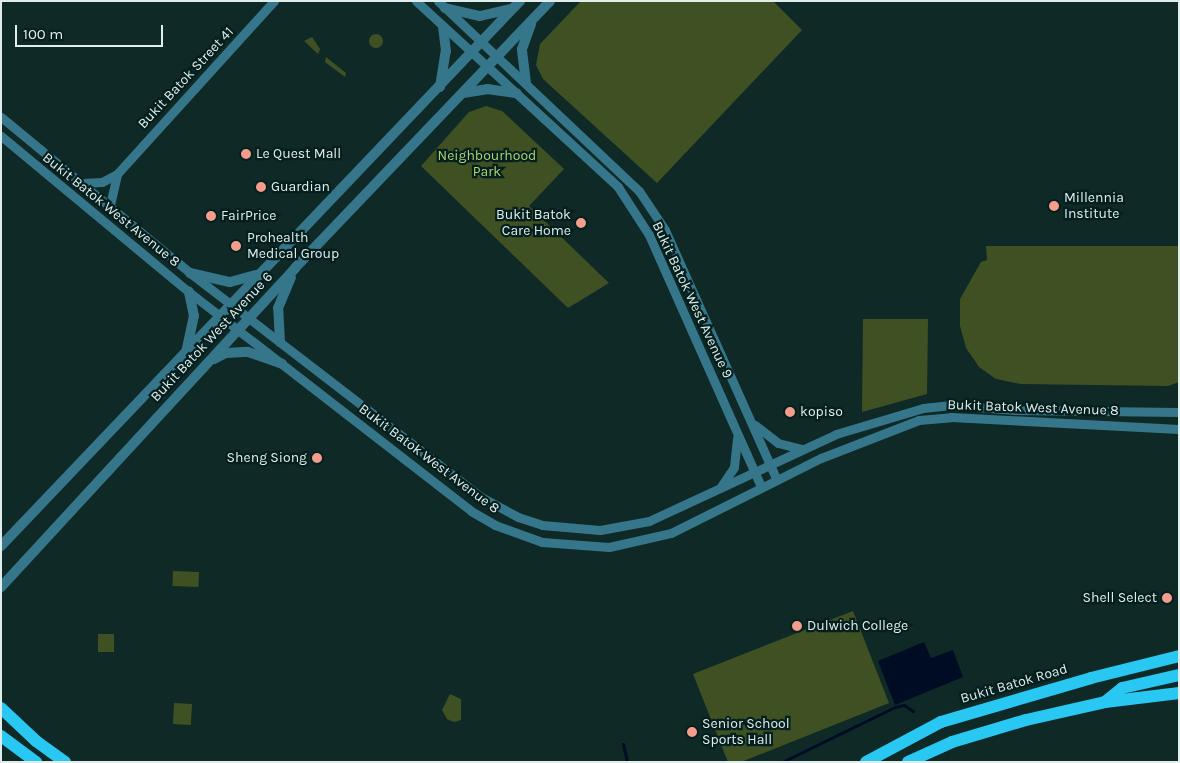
<!DOCTYPE html>
<style>
body{margin:0}
#map{position:relative;width:1180px;height:763px;overflow:hidden;background:#0f2927;font-family:Karla,sans-serif}
div>[style]{position:absolute}
.green>*{inset:0;background:#3f5123;transform-origin:0 0}
.round{border-radius:50%}
.water>*{inset:0;background:#000b24}
.stream>*{height:3px;margin:-1.5px;padding:0 1.5px;transform-origin:1.5px;border-radius:1.5px;background:#000b24}
.minor>*{height:9px;margin:-4.5px;padding:0 4.5px;transform-origin:4.5px;border-radius:4.5px;background:#36768a}
.tertiary>*{height:10px;margin:-5px;padding:0 5px;transform-origin:5px;border-radius:5px;background:#36768a}
.primary>*{height:12px;margin:-6px;padding:0 6px;transform-origin:6px;border-radius:6px;background:#28c8f3}
.dots>*{width:14px;height:14px;translate:-50% -50%;box-sizing:border-box;border:2px solid #051f1e;border-radius:50%}
span{translate:-50% -50%;white-space:nowrap;text-align:center;line-height:1.15;-webkit-text-stroke:4.5px #051f1e;paint-order:stroke}
.street-label{font-size:14px;color:#dfeeec}
.poi-label{font-size:14px;color:#dfeeec}
.left{translate:0 -50%;text-align:left}
.right{translate:-100% -50%;text-align:right}
.park-label{font-size:14px;color:#add475}
.frame{position:absolute;inset:0;border:2px solid #dfeeec;pointer-events:none}
.scale{position:absolute;left:15px;top:25px;width:148px;height:22px;box-sizing:border-box;border:2px solid #dfeeec;border-top:0;padding-left:6px;font-size:15px;line-height:18px;white-space:nowrap;color:#dfeeec;-webkit-text-stroke:4px #051f1e;paint-order:stroke}
</style>
<div id="map">
<div class="green">
<div style="clip-path:polygon(581px 1px,773px 1px,802px 30px,657px 183px,543px 79px,536px 65px,540px 44px)"></div>
<div class="round" style="left:369px;top:34px;width:14px;height:14px"></div>
<div style="clip-path:polygon(312px 37px,320px 49px,318px 54px,304px 41px)"></div>
<div style="clip-path:polygon(326px 57px,346px 73px,345px 77px,325px 62px)"></div>
<div style="clip-path:polygon(486px 106px,502px 111px,564px 169px,529px 206px,609px 283px,568px 308px,421px 166px,469px 112px)"></div>
<div style="clip-path:polygon(986px 246px,1179px 246px,1179px 382px,1168px 386px,1021px 384px,996px 379px,979px 367px,966px 348px,960px 326px,960px 299px,981px 262px,987px 260px)"></div>
<div style="clip-path:polygon(863px 319px,928px 319px,927px 394px,862px 412px)"></div>
<div style="left:173px;top:571px;width:26px;height:15px;rotate:2deg"></div>
<div style="clip-path:polygon(853px 611px,889px 703px,741px 762px,728px 762px,693px 674px)"></div>
<div style="left:98px;top:634px;width:16px;height:18px"></div>
<div style="clip-path:polygon(450px 694px,461px 699px,461px 720px,454px 722px,447px 719px,442px 710px)"></div>
<div style="left:174px;top:703px;width:18px;height:21px;rotate:3deg"></div>
</div>
<div class="water">
<div style="clip-path:polygon(924px 642px,931px 658px,953px 650px,963px 677px,895px 705px,878px 661px)"></div>
</div>
<div class="stream">
<div style="left:623px;top:744px;width:18px;rotate:77deg"></div>
<div style="left:782px;top:762px;width:126px;rotate:-26deg"></div>
<div style="left:895px;top:707px;width:9px;rotate:-13deg"></div>
<div style="left:904px;top:705px;width:11px;rotate:34deg"></div>
</div>
<div class="minor">
<div style="left:416px;top:1px;width:275px;rotate:42.6deg"></div>
<div style="left:618px;top:187px;width:57px;rotate:57.1deg"></div>
<div style="left:649px;top:235px;width:276px;rotate:66deg"></div>
<div style="left:438px;top:1px;width:277px;rotate:43.4deg"></div>
<div style="left:639px;top:191px;width:47px;rotate:56.3deg"></div>
<div style="left:665px;top:230px;width:274px;rotate:65.9deg"></div>
<div style="left:1px;top:117px;width:245px;rotate:39.5deg"></div>
<div style="left:190px;top:273px;width:367px;rotate:37.6deg"></div>
<div style="left:481px;top:497px;width:42px;rotate:28.4deg"></div>
<div style="left:518px;top:517px;width:25px;rotate:18deg"></div>
<div style="left:542px;top:525px;width:58px;rotate:4.9deg"></div>
<div style="left:600px;top:530px;width:50px;rotate:-10.4deg"></div>
<div style="left:649px;top:521px;width:206px;rotate:-24.9deg"></div>
<div style="left:836px;top:434px;width:91px;rotate:-16.6deg"></div>
<div style="left:923px;top:408px;width:28px;rotate:-6deg"></div>
<div style="left:951px;top:405px;width:65px;rotate:4.4deg"></div>
<div style="left:1016px;top:410px;width:163px;rotate:0.7deg"></div>
<div style="left:1px;top:136px;width:244px;rotate:39.7deg"></div>
<div style="left:189px;top:292px;width:357px;rotate:37.8deg"></div>
<div style="left:471px;top:511px;width:28px;rotate:30deg"></div>
<div style="left:495px;top:525px;width:50px;rotate:19.9deg"></div>
<div style="left:542px;top:542px;width:67px;rotate:4.3deg"></div>
<div style="left:609px;top:547px;width:64px;rotate:-12.7deg"></div>
<div style="left:671px;top:533px;width:168px;rotate:-26.6deg"></div>
<div style="left:821px;top:458px;width:105px;rotate:-21.2deg"></div>
<div style="left:919px;top:420px;width:32px;rotate:-5deg"></div>
<div style="left:951px;top:417px;width:228px;rotate:3deg"></div>
<div style="left:82px;top:183px;width:20px;rotate:-3deg"></div>
<div style="left:102px;top:182px;width:17px;rotate:-28deg"></div>
<div style="left:117px;top:174px;width:234px;rotate:-47.8deg"></div>
<div style="left:110px;top:205px;width:32px;rotate:-77deg"></div>
<div style="left:755px;top:425px;width:29px;rotate:38deg"></div>
<div style="left:778px;top:443px;width:25px;rotate:14deg"></div>
<div style="left:720px;top:488px;width:25px;rotate:-56deg"></div>
<div style="left:734px;top:467px;width:29px;rotate:-84deg"></div>
</div>
<div class="tertiary">
<div style="left:445px;top:8px;width:36px;rotate:13deg"></div>
<div style="left:480px;top:16px;width:31px;rotate:-13deg"></div>
<div style="left:526px;top:83px;width:34px;rotate:-97deg"></div>
<div style="left:522px;top:49px;width:27px;rotate:-70deg"></div>
<div style="left:440px;top:87px;width:36px;rotate:-81deg"></div>
<div style="left:446px;top:51px;width:24px;rotate:-97deg"></div>
<div style="left:463px;top:93px;width:24px;rotate:-9deg"></div>
<div style="left:487px;top:89px;width:30px;rotate:8deg"></div>
<div style="left:190px;top:273px;width:41px;rotate:12.7deg"></div>
<div style="left:230px;top:282px;width:30px;rotate:-15deg"></div>
<div style="left:280px;top:342px;width:34px;rotate:-93deg"></div>
<div style="left:278px;top:308px;width:33px;rotate:-67deg"></div>
<div style="left:186px;top:353px;width:38px;rotate:-78deg"></div>
<div style="left:194px;top:316px;width:25px;rotate:-102deg"></div>
<div style="left:214px;top:359px;width:13px;rotate:-27deg"></div>
<div style="left:226px;top:353px;width:22px;rotate:-3deg"></div>
<div style="left:248px;top:352px;width:36px;rotate:19deg"></div>
<div style="left:1px;top:546px;width:753px;rotate:-46.4deg"></div>
<div style="left:1px;top:587px;width:434px;rotate:-47.3deg"></div>
<div style="left:295px;top:268px;width:369px;rotate:-46.3deg"></div>
</div>
<div class="primary">
<div style="left:1105px;top:702px;width:22px;rotate:-39deg"></div>
<div style="left:1122px;top:688px;width:58px;rotate:-12.8deg"></div>
<div style="left:1px;top:708px;width:48px;rotate:43.3deg"></div>
<div style="left:36px;top:741px;width:36px;rotate:36deg"></div>
<div style="left:1px;top:736px;width:44px;rotate:36.6deg"></div>
<div style="left:866px;top:762px;width:85px;rotate:-28.1deg"></div>
<div style="left:941px;top:722px;width:156px;rotate:-16.3deg"></div>
<div style="left:1091px;top:678px;width:91px;rotate:-14deg"></div>
<div style="left:908px;top:762px;width:48px;rotate:-24.4deg"></div>
<div style="left:952px;top:742px;width:77px;rotate:-16.6deg"></div>
<div style="left:1026px;top:720px;width:81px;rotate:-12.8deg"></div>
<div style="left:1105px;top:702px;width:75px;rotate:-6.9deg"></div>
</div>
<div class="dots">
<div style="left:246px;top:154px;background:#f49d8b"></div>
<div style="left:261px;top:187px;background:#f49d8b"></div>
<div style="left:1054px;top:206px;background:#f49d8b"></div>
<div style="left:211px;top:216px;background:#f49d8b"></div>
<div style="left:581px;top:223px;background:#f49d8b"></div>
<div style="left:236px;top:246px;background:#f49d8b"></div>
<div style="left:790px;top:412px;background:#f49d8b"></div>
<div style="left:317px;top:458px;background:#f49d8b"></div>
<div style="left:1167px;top:598px;background:#f49d8b"></div>
<div style="left:797px;top:626px;background:#f49d8b"></div>
<div style="left:692px;top:732px;background:#f49d8b"></div>
</div>
<div class="street-label">
<span style="left:186px;top:78px;rotate:-47deg">Bukit Batok Street 41</span>
<span style="left:111px;top:210px;rotate:39deg">Bukit Batok West Avenue 8</span>
<span style="left:692px;top:300px;rotate:65deg">Bukit Batok West Avenue 9</span>
<span style="left:212px;top:337px;rotate:-47deg">Bukit Batok West Avenue 6</span>
<span style="left:1033px;top:408px;rotate:2deg">Bukit Batok West Avenue 8</span>
<span style="left:429px;top:459px;rotate:37deg">Bukit Batok West Avenue 8</span>
<span style="left:1014px;top:684px;rotate:-16deg">Bukit Batok Road</span>
</div>
<div class="poi-label">
<span class="left" style="left:256px;top:154px">Le Quest Mall</span>
<span class="left" style="left:271px;top:187px">Guardian</span>
<span class="left" style="left:1064px;top:206px">Millennia<br>Institute</span>
<span class="right" style="left:571px;top:223px">Bukit Batok<br>Care Home</span>
<span class="left" style="left:221px;top:216px">FairPrice</span>
<span class="left" style="left:247px;top:246px">Prohealth<br>Medical Group</span>
<span class="left" style="left:800px;top:412px">kopiso</span>
<span class="right" style="left:307px;top:458px">Sheng Siong</span>
<span class="right" style="left:1157px;top:598px">Shell Select</span>
<span class="left" style="left:807px;top:626px">Dulwich College</span>
<span class="left" style="left:702px;top:732px">Senior School<br>Sports Hall</span>
</div>
<div class="park-label">
<span style="left:487px;top:164px">Neighbourhood<br>Park</span>
</div>
<div class="frame"></div>
<div class="scale">100 m</div>
</div>
